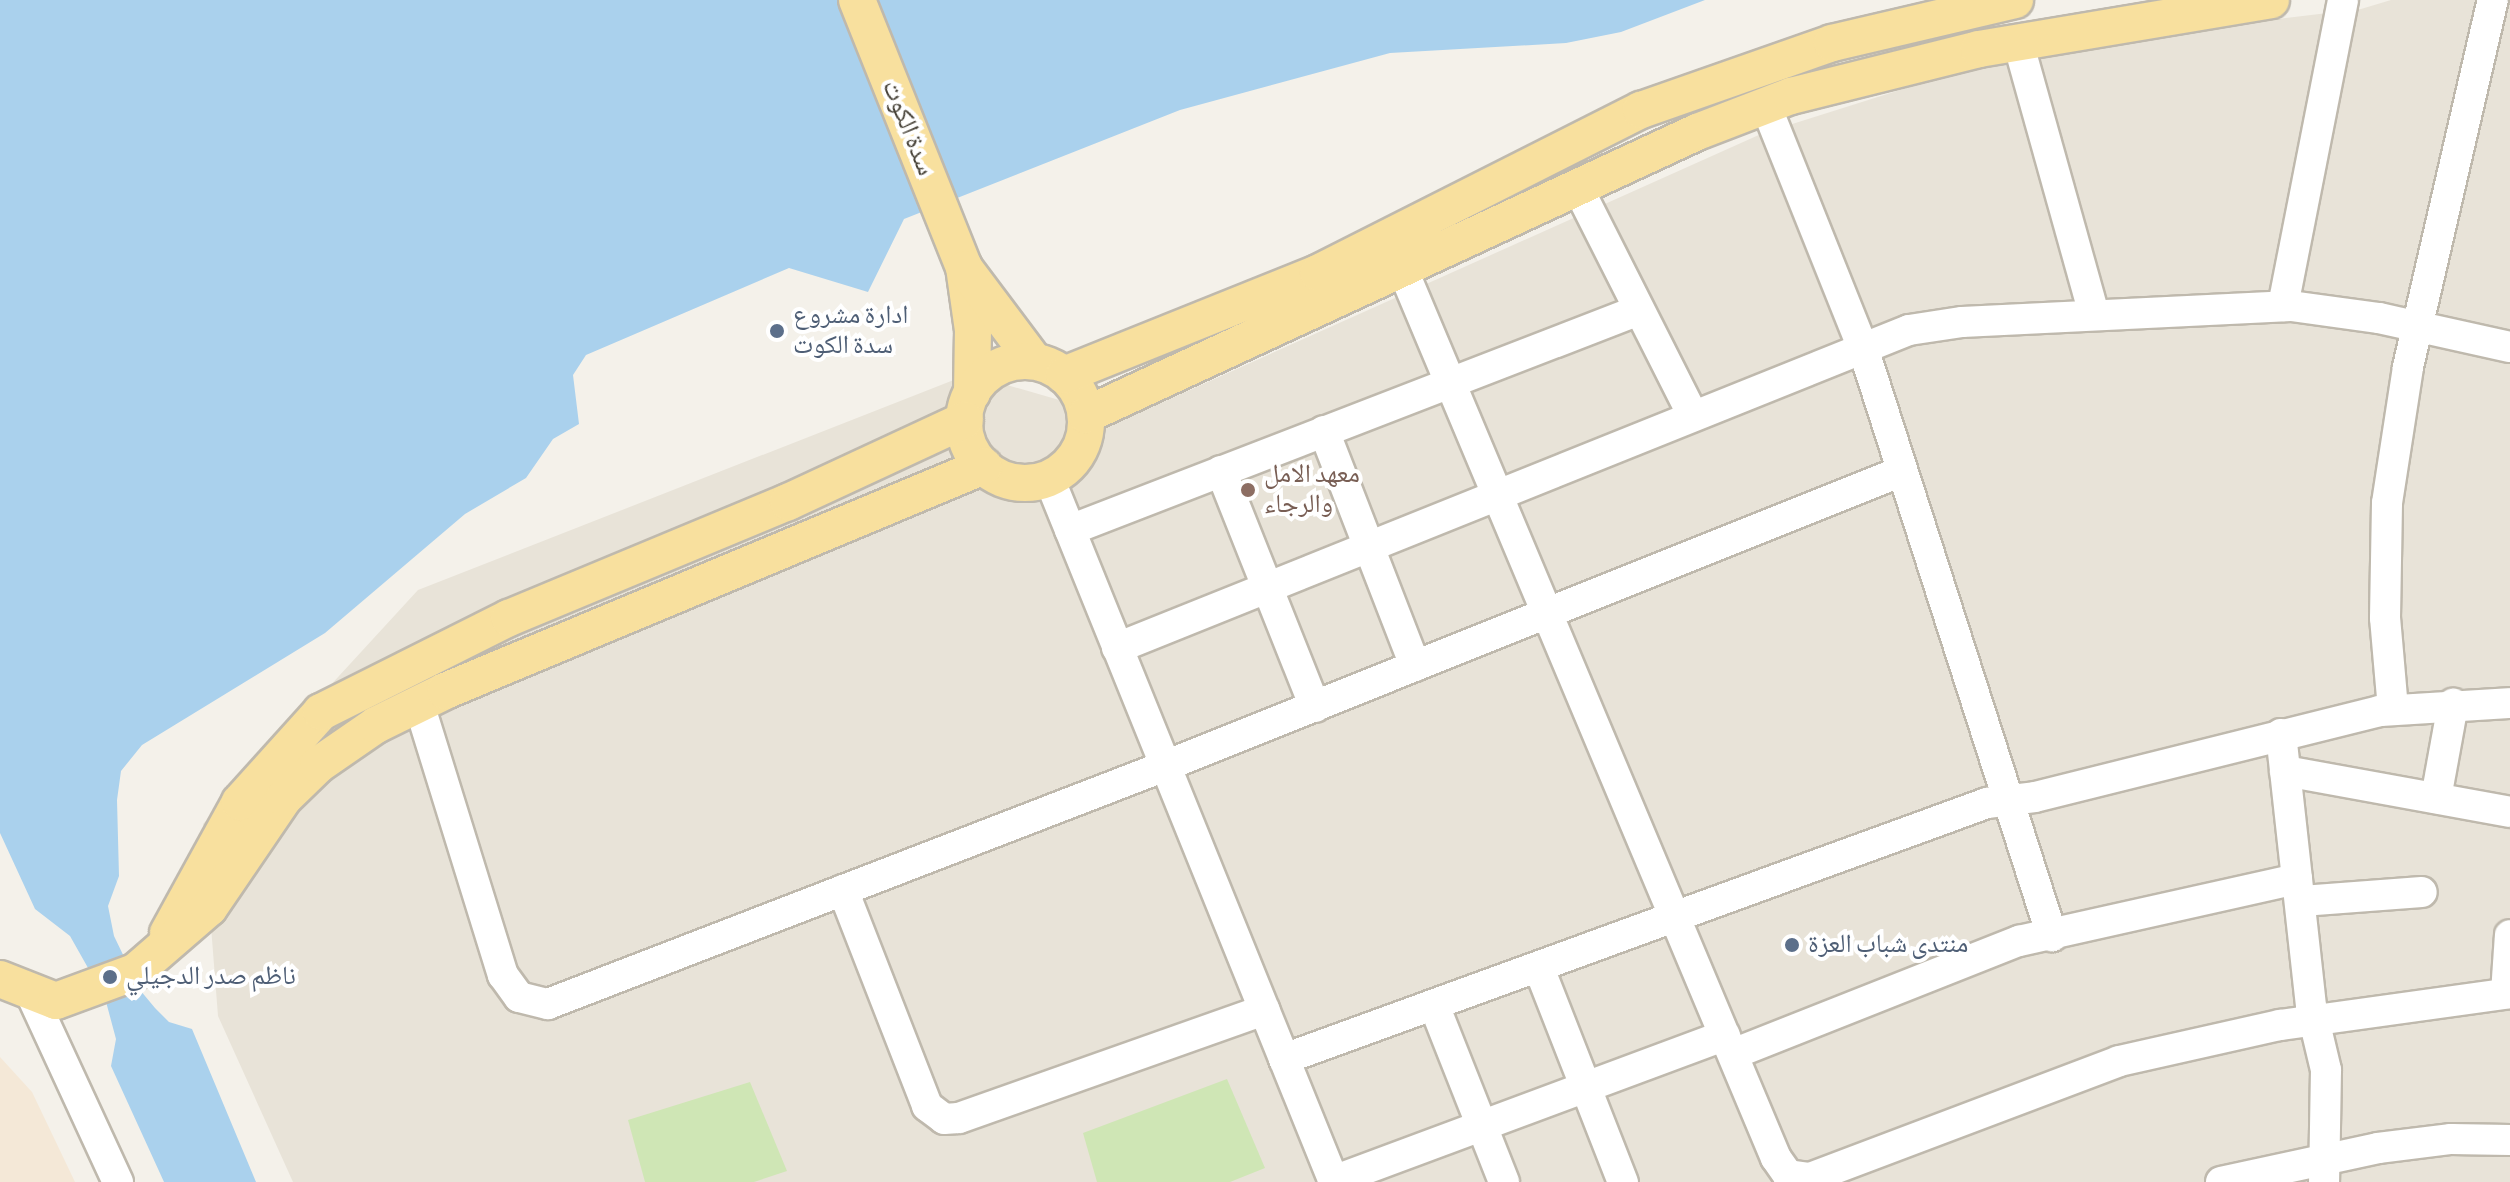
<!DOCTYPE html>
<meta charset="utf-8">
<style>
body{margin:0}
#map{position:relative;width:2510px;height:1182px;overflow:hidden;background:#f4f1ea;font-family:"Sofia Sans Condensed","Noto Naskh Arabic",sans-serif}
div>[style]{position:absolute}
.residential>*{inset:0;background:#e8e3d8}
.commercial>*{inset:0;background:#f4e8d7}
.green>*{inset:0;background:#cfe6b5}
.water>*{inset:0;background:#aad1ed}
.roads{filter:drop-shadow(2px 0 #bfb9ad) drop-shadow(-2px 0 #bfb9ad) drop-shadow(0 2px #bfb9ad) drop-shadow(0 -2px #bfb9ad)}
.minor>*{height:30px;margin:-15px;padding:0 15px;transform-origin:15px;border-radius:15px;background:#fff}
.major>*{height:36px;margin:-18px;padding:0 18px;transform-origin:18px;border-radius:18px;background:#f8e09e}
.major>.ring{margin:-18px;padding:0;box-sizing:content-box;background:none;border:36px solid #f8e09e;border-radius:50%}
.dots>*{width:22px;height:22px;translate:-50% -50%;box-sizing:border-box;border:4px solid #fff;border-radius:50%}
span{translate:-50% -50%;white-space:nowrap;text-align:center;line-height:1.15;-webkit-text-stroke:8px #fff;paint-order:stroke}
.street-label{font-size:26px;color:#474238}
.service-label{font-size:26px;color:#4e5e75}
.left{translate:0 -50%;text-align:left}
.education-label{font-size:26px;color:#785e54}
</style>
<div id="map">
<div class="residential">
<div style="clip-path:polygon(2391px 0,2510px 0,2510px 1182px,293px 1182px,218px 1016px,203px 824px,418px 590px,969px 374px,1125px 419px,1761px 134px,1938px 78px,2168px 32px,2361px 9px)"></div>
</div>
<div class="commercial">
<div style="clip-path:polygon(0 1057px,32px 1092px,75px 1182px,0 1182px)"></div>
</div>
<div class="green">
<div style="clip-path:polygon(1227px 1079px,1265px 1168px,1230px 1182px,1097px 1182px,1083px 1133px)"></div>
<div style="clip-path:polygon(750px 1082px,787px 1171px,754px 1182px,645px 1182px,628px 1120px)"></div>
</div>
<div class="water">
<div style="clip-path:polygon(0 0,1705px 0,1621px 32px,1566px 43px,1390px 53px,1180px 110px,904px 219px,868px 292px,789px 268px,586px 355px,573px 375px,579px 424px,553px 439px,526px 478px,465px 514px,325px 633px,142px 745px,121px 771px,117px 800px,119px 876px,108px 906px,114px 936px,140px 990px,155px 1008px,169px 1022px,192px 1029px,256px 1182px,164px 1182px,111px 1066px,116px 1039px,105px 998px,70px 936px,35px 909px,0 833px)"></div>
</div>
<div class="roads">
<div class="minor">
<div style="left:2018px;top:42px;width:282px;rotate:74.4deg"></div>
<div style="left:1766px;top:106px;width:261px;rotate:68.2deg"></div>
<div style="left:1863px;top:348px;width:618px;rotate:72.18deg"></div>
<div style="left:1579px;top:190px;width:253px;rotate:63.2deg"></div>
<div style="left:1402px;top:268px;width:965px;rotate:67.21deg"></div>
<div style="left:1776px;top:1158px;width:21px;rotate:55deg"></div>
<div style="left:1788px;top:1175px;width:22px;rotate:8deg"></div>
<div style="left:1810px;top:1178px;width:330px;rotate:-20.7deg"></div>
<div style="left:2119px;top:1061px;width:165px;rotate:-12.6deg"></div>
<div style="left:2280px;top:1025px;width:232px;rotate:-7.9deg"></div>
<div style="left:2283px;top:306px;width:312px;rotate:-78.9deg"></div>
<div style="left:1324px;top:431px;width:252px;rotate:68.8deg"></div>
<div style="left:1221px;top:471px;width:254px;rotate:68.3deg"></div>
<div style="left:1049px;top:478px;width:760px;rotate:67.96deg"></div>
<div style="left:1070px;top:530px;width:610px;rotate:-21.14deg"></div>
<div style="left:1117px;top:648px;width:853px;rotate:-21.88deg"></div>
<div style="left:1909px;top:330px;width:54px;rotate:-8.6deg"></div>
<div style="left:1962px;top:322px;width:329px;rotate:-2.8deg"></div>
<div style="left:2291px;top:306px;width:89px;rotate:7.8deg"></div>
<div style="left:2379px;top:318px;width:134px;rotate:12.5deg"></div>
<div style="left:419px;top:704px;width:284px;rotate:72.8deg"></div>
<div style="left:503px;top:975px;width:27px;rotate:54deg"></div>
<div style="left:519px;top:997px;width:30px;rotate:14deg"></div>
<div style="left:548px;top:1004px;width:661px;rotate:-21.09deg"></div>
<div style="left:1165px;top:766px;width:794px;rotate:-21.81deg"></div>
<div style="left:2393px;top:709px;width:91px;rotate:-95deg"></div>
<div style="left:2385px;top:618px;width:115px;rotate:-89deg"></div>
<div style="left:2387px;top:503px;width:138px;rotate:-81.2deg"></div>
<div style="left:2408px;top:367px;width:377px;rotate:-77deg"></div>
<div style="left:2281px;top:734px;width:275px;rotate:83.7deg"></div>
<div style="left:2311px;top:1007px;width:65px;rotate:76.6deg"></div>
<div style="left:2326px;top:1070px;width:112px;rotate:91deg"></div>
<div style="left:2285px;top:771px;width:229px;rotate:10.3deg"></div>
<div style="left:2436px;top:798px;width:96px;rotate:-79.7deg"></div>
<div style="left:843px;top:890px;width:232px;rotate:68.7deg"></div>
<div style="left:927px;top:1106px;width:21px;rotate:37deg"></div>
<div style="left:944px;top:1119px;width:15px;rotate:-4deg"></div>
<div style="left:959px;top:1118px;width:324px;rotate:-19.5deg"></div>
<div style="left:2302px;top:901px;width:120px;rotate:-4.3deg"></div>
<div style="left:1539px;top:968px;width:230px;rotate:68.6deg"></div>
<div style="left:2506px;top:993px;width:58px;rotate:-86.1deg"></div>
<div style="left:32px;top:996px;width:205px;rotate:65.2deg"></div>
<div style="left:1434px;top:1005px;width:190px;rotate:68.4deg"></div>
<div style="left:1733px;top:1054px;width:308px;rotate:-21.6deg"></div>
<div style="left:2019px;top:941px;width:285px;rotate:-12.6deg"></div>
<div style="left:1284px;top:1059px;width:748px;rotate:-20.01deg"></div>
<div style="left:1987px;top:803px;width:48px;rotate:-7.1deg"></div>
<div style="left:2035px;top:797px;width:356px;rotate:-14deg"></div>
<div style="left:2380px;top:711px;width:130px;rotate:-3.5deg"></div>
<div style="left:1333px;top:1181px;width:418px;rotate:-20.4deg"></div>
<div style="left:2221px;top:1182px;width:161px;rotate:-12.2deg"></div>
<div style="left:2378px;top:1148px;width:74px;rotate:-7deg"></div>
<div style="left:2451px;top:1139px;width:59px;rotate:1deg"></div>
</div>
<div class="major">
<div style="left:857px;top:0;width:288px;rotate:68.2deg"></div>
<div style="left:964px;top:267px;width:64px;rotate:81.9deg"></div>
<div style="left:973px;top:330px;width:63px;rotate:90.9deg"></div>
<div style="left:965px;top:269px;width:115px;rotate:53.1deg"></div>
<div class="ring" style="left:964px;top:361px;width:86px;height:86px"></div>
<div style="left:1064px;top:375px;width:274px;rotate:-21.9deg"></div>
<div style="left:1318px;top:273px;width:362px;rotate:-26.8deg"></div>
<div style="left:1641px;top:110px;width:202px;rotate:-19.3deg"></div>
<div style="left:1832px;top:43px;width:188px;rotate:-13.2deg"></div>
<div style="left:1086px;top:415px;width:673px;rotate:-24.85deg"></div>
<div style="left:1697px;top:132px;width:101px;rotate:-21deg"></div>
<div style="left:1791px;top:96px;width:194px;rotate:-14deg"></div>
<div style="left:1979px;top:49px;width:296px;rotate:-9.5deg"></div>
<div style="left:168px;top:933px;width:149px;rotate:-61.2deg"></div>
<div style="left:240px;top:802px;width:121px;rotate:-48deg"></div>
<div style="left:321px;top:712px;width:210px;rotate:-26.6deg"></div>
<div style="left:509px;top:618px;width:302px;rotate:-22.6deg"></div>
<div style="left:788px;top:502px;width:195px;rotate:-24.9deg"></div>
<div style="left:0;top:979px;width:60px;rotate:21.4deg"></div>
<div style="left:56px;top:1001px;width:84px;rotate:-20.2deg"></div>
<div style="left:135px;top:972px;width:98px;rotate:-40.9deg"></div>
<div style="left:209px;top:908px;width:133px;rotate:-55.7deg"></div>
<div style="left:284px;top:798px;width:47px;rotate:-44.1deg"></div>
<div style="left:318px;top:765px;width:70px;rotate:-34.6deg"></div>
<div style="left:376px;top:725px;width:77px;rotate:-26.2deg"></div>
<div style="left:445px;top:691px;width:584px;rotate:-22.66deg"></div>
</div>
</div>
<div class="dots">
<div style="left:777px;top:331px;background:#5c6f8a"></div>
<div style="left:1248px;top:490px;background:#8d6e63"></div>
<div style="left:1792px;top:945px;background:#5c6f8a"></div>
<div style="left:110px;top:977px;background:#5c6f8a"></div>
</div>
<div class="street-label">
<span style="left:908px;top:128px;rotate:68deg">سدة الكوت</span>
</div>
<div class="service-label">
<span class="left" style="left:793px;top:331px">ادارة مشروع<br>سدة الكوت</span>
<span class="left" style="left:1808px;top:945px">منتدى شباب العزة</span>
<span class="left" style="left:126px;top:977px">ناظم صدر الدجيلي</span>
</div>
<div class="education-label">
<span class="left" style="left:1264px;top:490px">معهد الامل<br>والرجاء</span>
</div>
</div>
